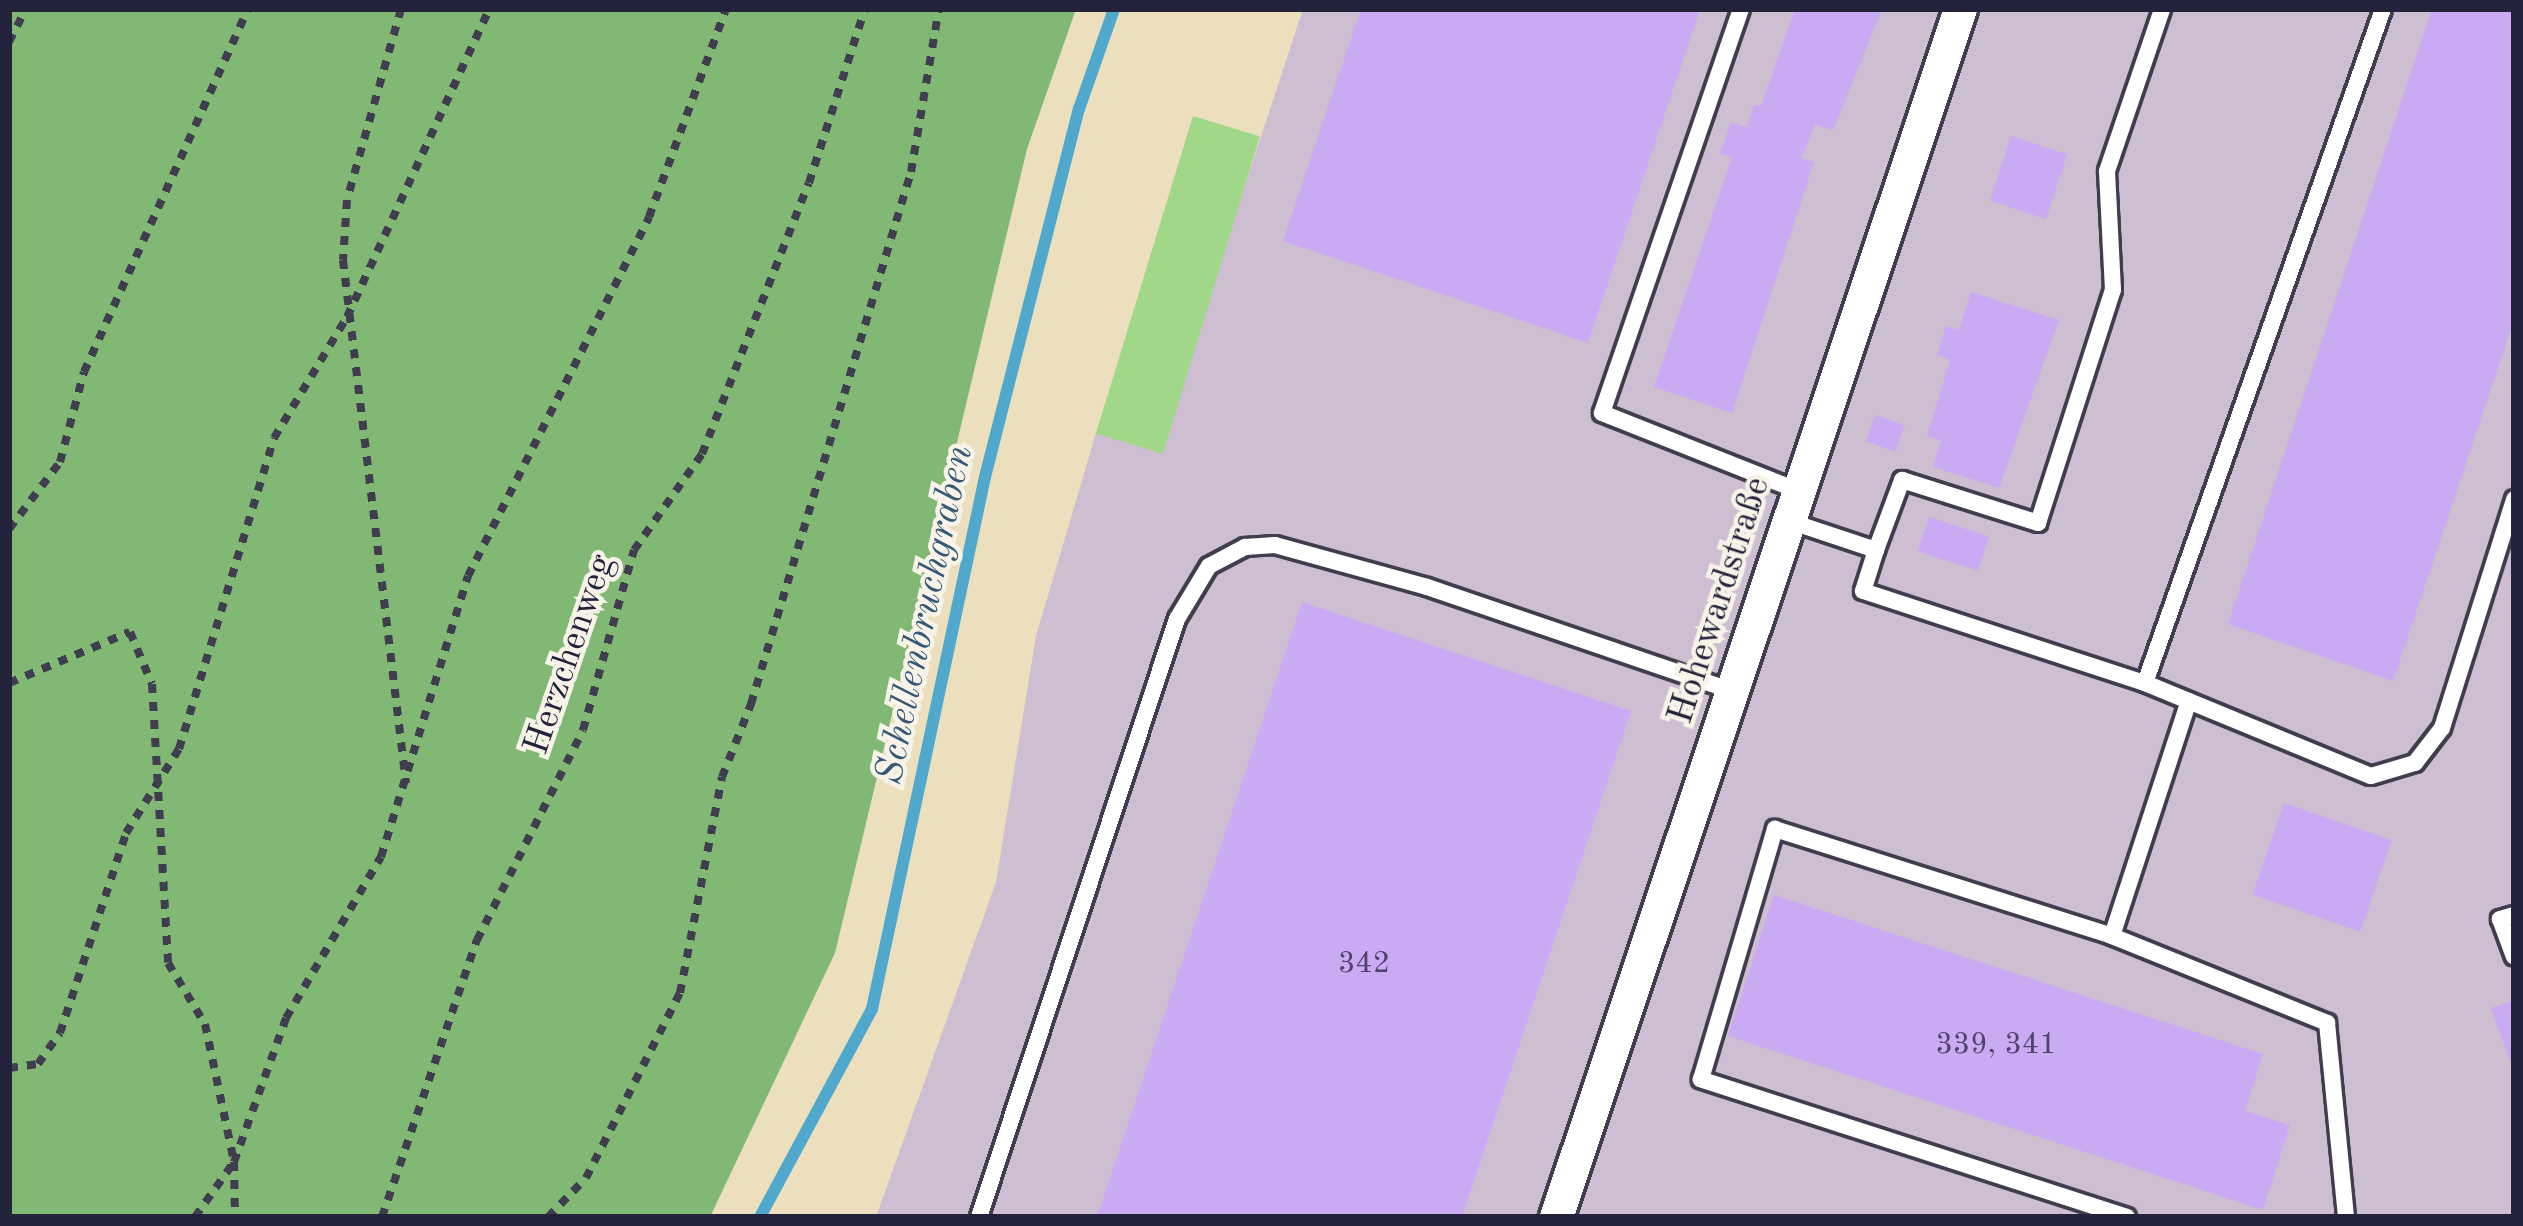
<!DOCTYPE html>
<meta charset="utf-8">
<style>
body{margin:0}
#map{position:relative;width:2523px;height:1226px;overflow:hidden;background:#ecdfbd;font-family:"Old Standard TT",serif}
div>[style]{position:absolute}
.industrial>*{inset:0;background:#cebed2}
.green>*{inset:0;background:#a0d788;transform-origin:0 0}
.forest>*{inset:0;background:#80b874}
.stream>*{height:12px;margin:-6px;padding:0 6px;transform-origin:6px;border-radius:6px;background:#50a8cd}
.building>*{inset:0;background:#cbaaf4;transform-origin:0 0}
.path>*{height:8px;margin-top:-4px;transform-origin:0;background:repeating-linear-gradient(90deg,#403e4e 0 9px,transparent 0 18px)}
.roads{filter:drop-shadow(3px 0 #403e4e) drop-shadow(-3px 0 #403e4e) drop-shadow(0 3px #403e4e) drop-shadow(0 -3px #403e4e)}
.service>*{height:16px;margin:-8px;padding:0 8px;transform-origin:8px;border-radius:8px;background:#fff}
.minor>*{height:33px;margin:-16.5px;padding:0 16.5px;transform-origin:16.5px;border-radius:16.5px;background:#fff}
span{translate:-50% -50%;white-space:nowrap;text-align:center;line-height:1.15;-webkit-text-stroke:9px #f7f3e8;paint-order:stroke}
.number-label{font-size:30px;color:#4c4469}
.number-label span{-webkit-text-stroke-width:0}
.street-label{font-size:36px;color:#22223b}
.water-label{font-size:39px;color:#345875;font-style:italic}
.frame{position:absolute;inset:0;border:12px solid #22223b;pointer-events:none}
</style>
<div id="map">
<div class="industrial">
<div style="clip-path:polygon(1303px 9px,2514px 9px,2514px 1217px,876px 1217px,996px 882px,1036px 636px,1096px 433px,1157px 452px)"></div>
</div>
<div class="green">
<div style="left:1193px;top:116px;width:70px;height:332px;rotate:17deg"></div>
</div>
<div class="forest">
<div style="clip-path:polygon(9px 9px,1076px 9px,1027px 149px,835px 953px,710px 1217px,9px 1217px)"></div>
</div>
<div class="stream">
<div style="left:760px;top:1217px;width:236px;rotate:-61.7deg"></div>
<div style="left:872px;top:1009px;width:544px;rotate:-78.01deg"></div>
<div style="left:985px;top:477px;width:380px;rotate:-75.7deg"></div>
<div style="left:1079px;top:109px;width:106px;rotate:-70.7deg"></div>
</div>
<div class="building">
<div style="clip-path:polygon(1361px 9px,1700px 9px,1588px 343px,1283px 241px)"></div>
<div style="clip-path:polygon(1795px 9px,1882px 9px,1833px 130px,1815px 125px,1801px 158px,1814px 162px,1732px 413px,1654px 387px,1732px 157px,1720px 154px,1731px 122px,1747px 127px,1754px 105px,1761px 106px)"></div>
<div style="clip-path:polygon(2432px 9px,2514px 9px,2514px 320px,2393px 681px,2228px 624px)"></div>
<div style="left:2011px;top:136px;width:59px;height:68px;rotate:18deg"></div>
<div style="clip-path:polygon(1971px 292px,2059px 320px,1999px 488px,1933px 467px,1941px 440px,1927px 436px,1950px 360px,1937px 355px,1946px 326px,1959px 330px)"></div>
<div style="left:1875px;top:415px;width:31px;height:28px;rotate:19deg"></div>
<div style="left:1929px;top:517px;width:63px;height:36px;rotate:18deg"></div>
<div style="clip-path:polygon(1302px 602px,1631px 711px,1462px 1217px,1097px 1217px)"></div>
<div style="left:2284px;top:803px;width:114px;height:97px;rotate:19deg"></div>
<div style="clip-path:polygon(1774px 895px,2263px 1054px,2245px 1111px,2290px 1125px,2263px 1210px,1728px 1036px)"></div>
<div style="clip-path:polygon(2514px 1000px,2514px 1069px,2513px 1069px,2491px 1008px)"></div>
</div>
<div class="path">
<div style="left:401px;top:9px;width:198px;rotate:105.8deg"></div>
<div style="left:347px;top:200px;width:60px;rotate:93.8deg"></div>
<div style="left:343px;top:260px;width:527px;rotate:83.13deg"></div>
<div style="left:9px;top:42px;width:37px;rotate:-63deg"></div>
<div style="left:9px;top:529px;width:84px;rotate:-52.7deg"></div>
<div style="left:60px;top:462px;width:93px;rotate:-75.1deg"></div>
<div style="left:84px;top:372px;width:398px;rotate:-65.7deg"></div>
<div style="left:9px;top:683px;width:131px;rotate:-22.9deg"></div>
<div style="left:130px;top:632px;width:56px;rotate:67.1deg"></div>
<div style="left:152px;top:684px;width:279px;rotate:86.7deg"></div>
<div style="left:168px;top:963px;width:71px;rotate:58.8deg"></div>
<div style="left:205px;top:1024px;width:141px;rotate:78.1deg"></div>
<div style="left:234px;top:1162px;width:55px;rotate:89deg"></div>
<div style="left:9px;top:1068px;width:29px;rotate:-8deg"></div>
<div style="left:38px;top:1064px;width:38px;rotate:-55deg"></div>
<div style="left:60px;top:1033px;width:211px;rotate:-71.7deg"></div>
<div style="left:126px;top:833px;width:99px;rotate:-57.8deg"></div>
<div style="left:179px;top:749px;width:325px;rotate:-73deg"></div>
<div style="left:274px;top:438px;width:141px;rotate:-58.9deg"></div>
<div style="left:347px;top:317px;width:339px;rotate:-65.2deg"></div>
<div style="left:195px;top:1217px;width:67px;rotate:-54.7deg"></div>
<div style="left:234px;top:1162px;width:153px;rotate:-70.1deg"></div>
<div style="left:286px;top:1018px;width:187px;rotate:-59.5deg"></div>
<div style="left:381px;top:857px;width:294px;rotate:-72.8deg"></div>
<div style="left:468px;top:576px;width:402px;rotate:-63.2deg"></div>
<div style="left:649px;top:217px;width:222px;rotate:-69.7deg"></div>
<div style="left:382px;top:1217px;width:293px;rotate:-71.1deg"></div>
<div style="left:477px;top:940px;width:235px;rotate:-63.2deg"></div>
<div style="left:583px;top:730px;width:187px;rotate:-74.2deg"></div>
<div style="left:634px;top:550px;width:118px;rotate:-54.7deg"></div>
<div style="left:702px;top:454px;width:291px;rotate:-68.5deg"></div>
<div style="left:809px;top:183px;width:183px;rotate:-72.2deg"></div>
<div style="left:548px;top:1217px;width:54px;rotate:-45.7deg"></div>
<div style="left:586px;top:1178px;width:208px;rotate:-63.1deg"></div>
<div style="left:680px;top:993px;width:220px;rotate:-79deg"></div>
<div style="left:722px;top:777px;width:79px;rotate:-68.3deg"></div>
<div style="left:751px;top:704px;width:556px;rotate:-73.26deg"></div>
<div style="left:911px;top:172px;width:165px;rotate:-80.3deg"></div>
</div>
<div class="roads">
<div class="service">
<div style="left:1741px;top:9px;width:427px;rotate:109deg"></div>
<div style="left:1602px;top:413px;width:212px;rotate:21.6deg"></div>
<div style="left:1789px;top:521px;width:92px;rotate:18.4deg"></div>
<div style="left:1876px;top:550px;width:43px;rotate:107.6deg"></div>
<div style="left:1863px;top:591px;width:297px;rotate:18.1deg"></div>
<div style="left:2145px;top:683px;width:244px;rotate:22.4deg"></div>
<div style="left:2371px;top:776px;width:46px;rotate:-16.5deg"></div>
<div style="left:2415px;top:763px;width:44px;rotate:-52.4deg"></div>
<div style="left:2442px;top:728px;width:240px;rotate:-72.5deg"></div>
<div style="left:1876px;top:550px;width:75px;rotate:-69.6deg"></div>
<div style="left:1902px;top:480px;width:143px;rotate:17.5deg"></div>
<div style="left:2038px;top:523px;width:245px;rotate:-72.2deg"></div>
<div style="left:2113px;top:290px;width:119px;rotate:-92.9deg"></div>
<div style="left:2107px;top:171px;width:171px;rotate:-71.2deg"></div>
<div style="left:2145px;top:683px;width:715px;rotate:-70.55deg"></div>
<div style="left:2514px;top:915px;width:15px;rotate:164deg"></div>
<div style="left:2500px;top:919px;width:40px;rotate:69.8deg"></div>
<div style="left:2112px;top:936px;width:247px;rotate:-71.9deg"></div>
<div style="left:979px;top:1217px;width:630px;rotate:-71.68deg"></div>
<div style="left:1177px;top:619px;width:62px;rotate:-58.9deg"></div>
<div style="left:1209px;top:566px;width:41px;rotate:-27.8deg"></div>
<div style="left:1245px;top:547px;width:30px;rotate:-4deg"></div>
<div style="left:1275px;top:545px;width:158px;rotate:15.4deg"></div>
<div style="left:1427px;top:587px;width:322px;rotate:18.8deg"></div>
<div style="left:2127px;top:1217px;width:448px;rotate:-162.1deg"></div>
<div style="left:1701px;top:1079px;width:261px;rotate:-73.5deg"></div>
<div style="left:1775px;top:829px;width:354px;rotate:17.6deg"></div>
<div style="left:2112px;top:936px;width:232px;rotate:22deg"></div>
<div style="left:2327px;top:1023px;width:195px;rotate:84.4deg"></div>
</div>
<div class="minor">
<div style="left:1556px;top:1217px;width:1274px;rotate:-71.51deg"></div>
</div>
</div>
<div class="number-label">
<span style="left:1364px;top:964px">342</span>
<span style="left:1996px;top:1045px">339, 341</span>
</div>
<div class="street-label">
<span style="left:1721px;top:601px;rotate:-72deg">Hohewardstraße</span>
<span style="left:571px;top:655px;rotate:-71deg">Herzchenweg</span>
</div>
<div class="water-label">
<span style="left:926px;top:615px;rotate:-78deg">Schellenbruchgraben</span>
</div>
<div class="frame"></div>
</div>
